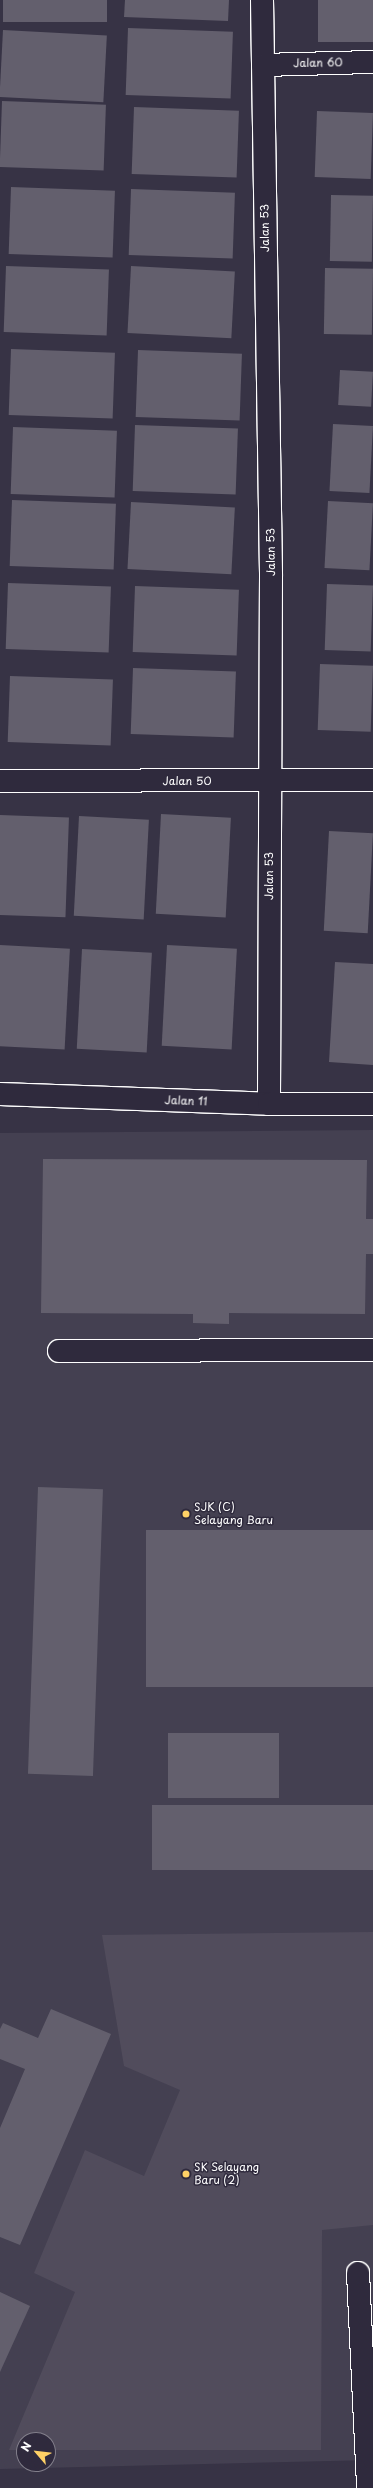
<!DOCTYPE html>
<style>
body{margin:0}
#map{position:relative;width:373px;height:2488px;overflow:hidden;background:#373345;font-family:"Playpen Sans",sans-serif}
div>[style]{position:absolute}
.built>*{inset:0;background:#444051}
.green>*{inset:0;background:#514c5c}
.building>*{inset:0;background:#635f6d;transform-origin:0 0}
.roads{filter:drop-shadow(1px 0 #fff) drop-shadow(-1px 0 #fff) drop-shadow(0 1px #fff) drop-shadow(0 -1px #fff)}
.minor>*{height:22px;margin:-11px;padding:0 11px;transform-origin:11px;border-radius:11px;background:#2f2a3d}
.dots>*{width:11px;height:11px;translate:-50% -50%;box-sizing:border-box;border:2px solid #2f2a3d;border-radius:50%}
span{translate:-50% -50%;white-space:nowrap;text-align:center;line-height:1.15;-webkit-text-stroke:3px #2f2a3d;paint-order:stroke}
.street-label{font-size:11px;color:#fff}
.poi-label{font-size:11px;color:#fff}
.left{translate:0 -50%;text-align:left}
.north{position:absolute;left:16px;top:2432px;width:40px;height:40px;box-sizing:border-box;background:#2f2a3d;border:1px solid #827f8b;border-radius:50%;rotate:298deg;font-size:11px;font-weight:700;line-height:16px;text-align:center;color:#fff}
.north::after{content:'';display:block;margin:auto;width:14px;height:18px;background:#ffd166;clip-path:polygon(50% 0,100% 100%,50% 72%,0 100%)}
</style>
<div id="map">
<div class="built">
<div style="clip-path:polygon(evenodd,373px 1130px,373px 2460px,0 2469px,0 1133px,373px 1130px,24px 2440px,48px 2440px,48px 2464px,24px 2464px,24px 2440px)"></div>
</div>
<div class="green">
<div style="clip-path:polygon(373px 1932px,373px 2225px,322px 2230px,321px 2450px,48px 2450px,48px 2440px,24px 2440px,24px 2450px,9px 2450px,75px 2292px,34px 2273px,85px 2150px,144px 2176px,180px 2090px,124px 2066px,102px 1935px)"></div>
</div>
<div class="building">
<div style="left:3px;top:0;width:104px;height:22px"></div>
<div style="clip-path:polygon(125px 0,229px 0,228px 21px,124px 17px)"></div>
<div style="left:318px;top:0;width:55px;height:42px"></div>
<div style="left:128px;top:28px;width:105px;height:67px;rotate:2deg"></div>
<div style="left:3px;top:30px;width:104px;height:67px;rotate:3deg"></div>
<div style="left:2px;top:101px;width:104px;height:66px;rotate:2deg"></div>
<div style="left:134px;top:107px;width:105px;height:67px;rotate:2deg"></div>
<div style="left:317px;top:111px;width:56px;height:66px;rotate:2deg"></div>
<div style="left:11px;top:187px;width:104px;height:67px;rotate:2deg"></div>
<div style="left:131px;top:189px;width:104px;height:66px;rotate:2deg"></div>
<div style="left:331px;top:195px;width:42px;height:66px;rotate:1deg"></div>
<div style="left:6px;top:266px;width:103px;height:66px;rotate:2deg"></div>
<div style="left:131px;top:266px;width:104px;height:67px;rotate:3deg"></div>
<div style="left:325px;top:268px;width:48px;height:66px;rotate:1deg"></div>
<div style="left:11px;top:349px;width:104px;height:66px;rotate:2deg"></div>
<div style="left:138px;top:350px;width:104px;height:67px;rotate:2deg"></div>
<div style="left:340px;top:370px;width:33px;height:35px;rotate:3deg"></div>
<div style="left:333px;top:424px;width:40px;height:67px;rotate:3deg"></div>
<div style="left:135px;top:425px;width:103px;height:66px;rotate:2deg"></div>
<div style="left:13px;top:427px;width:104px;height:67px;rotate:2deg"></div>
<div style="left:12px;top:500px;width:104px;height:66px;rotate:2deg"></div>
<div style="left:328px;top:501px;width:45px;height:67px;rotate:3deg"></div>
<div style="left:131px;top:502px;width:104px;height:67px;rotate:3deg"></div>
<div style="left:8px;top:583px;width:103px;height:66px;rotate:2deg"></div>
<div style="left:327px;top:584px;width:46px;height:66px;rotate:2deg"></div>
<div style="left:135px;top:586px;width:104px;height:66px;rotate:2deg"></div>
<div style="left:320px;top:664px;width:53px;height:66px;rotate:2deg"></div>
<div style="left:133px;top:668px;width:103px;height:66px;rotate:2deg"></div>
<div style="left:10px;top:676px;width:103px;height:66px;rotate:2deg"></div>
<div style="left:161px;top:814px;width:70px;height:100px;rotate:3deg"></div>
<div style="left:0;top:815px;width:69px;height:100px;rotate:2deg"></div>
<div style="left:79px;top:816px;width:70px;height:100px;rotate:3deg"></div>
<div style="left:329px;top:831px;width:44px;height:100px;rotate:3deg"></div>
<div style="left:0;top:945px;width:70px;height:101px;rotate:3deg"></div>
<div style="left:167px;top:945px;width:70px;height:101px;rotate:3deg"></div>
<div style="left:82px;top:949px;width:70px;height:100px;rotate:3deg"></div>
<div style="clip-path:polygon(335px 962px,373px 964px,373px 1065px,329px 1062px)"></div>
<div style="clip-path:polygon(43px 1159px,367px 1160px,366px 1219px,373px 1219px,373px 1254px,366px 1254px,365px 1314px,229px 1313px,229px 1324px,193px 1323px,193px 1314px,41px 1313px)"></div>
<div style="left:38px;top:1487px;width:65px;height:287px;rotate:2deg"></div>
<div style="left:373px;top:1530px;width:157px;height:227px;rotate:90deg"></div>
<div style="left:168px;top:1733px;width:111px;height:65px"></div>
<div style="left:373px;top:1805px;width:65px;height:221px;rotate:90deg"></div>
<div style="clip-path:polygon(51px 2009px,111px 2034px,20px 2245px,0 2237px,0 2128px,25px 2069px,0 2059px,0 2029px,3px 2023px,38px 2038px)"></div>
<div style="clip-path:polygon(0 2292px,30px 2306px,0 2372px)"></div>
</div>
<div class="roads">
<div class="minor">
<div style="left:262px;top:0;width:576px;rotate:89.1deg"></div>
<div style="left:271px;top:576px;width:528px;rotate:90.22deg"></div>
<div style="left:263px;top:65px;width:110px;rotate:-1.6deg"></div>
<div style="left:0;top:781px;width:373px;rotate:-0.2deg"></div>
<div style="left:0;top:1094px;width:269px;rotate:2.1deg"></div>
<div style="left:269px;top:1104px;width:104px"></div>
<div style="left:59px;top:1351px;width:314px;rotate:-0.2deg"></div>
<div style="left:358px;top:2273px;width:215px;rotate:87.3deg"></div>
</div>
</div>
<div class="dots">
<div style="left:186px;top:1514px;background:#ffd166"></div>
<div style="left:186px;top:2174px;background:#ffd166"></div>
</div>
<div class="street-label">
<span style="left:318px;top:63px;rotate:-1deg">Jalan 60</span>
<span style="left:265px;top:228px;rotate:-91deg">Jalan 53</span>
<span style="left:271px;top:552px;rotate:-91deg">Jalan 53</span>
<span style="left:187px;top:781px">Jalan 50</span>
<span style="left:269px;top:876px;rotate:-90deg">Jalan 53</span>
<span style="left:186px;top:1101px;rotate:2deg">Jalan 11</span>
</div>
<div class="poi-label">
<span class="left" style="left:194px;top:1514px">SJK (C)<br>Selayang Baru</span>
<span class="left" style="left:194px;top:2174px">SK Selayang<br>Baru (2)</span>
</div>
<div class="north">N</div>
</div>
